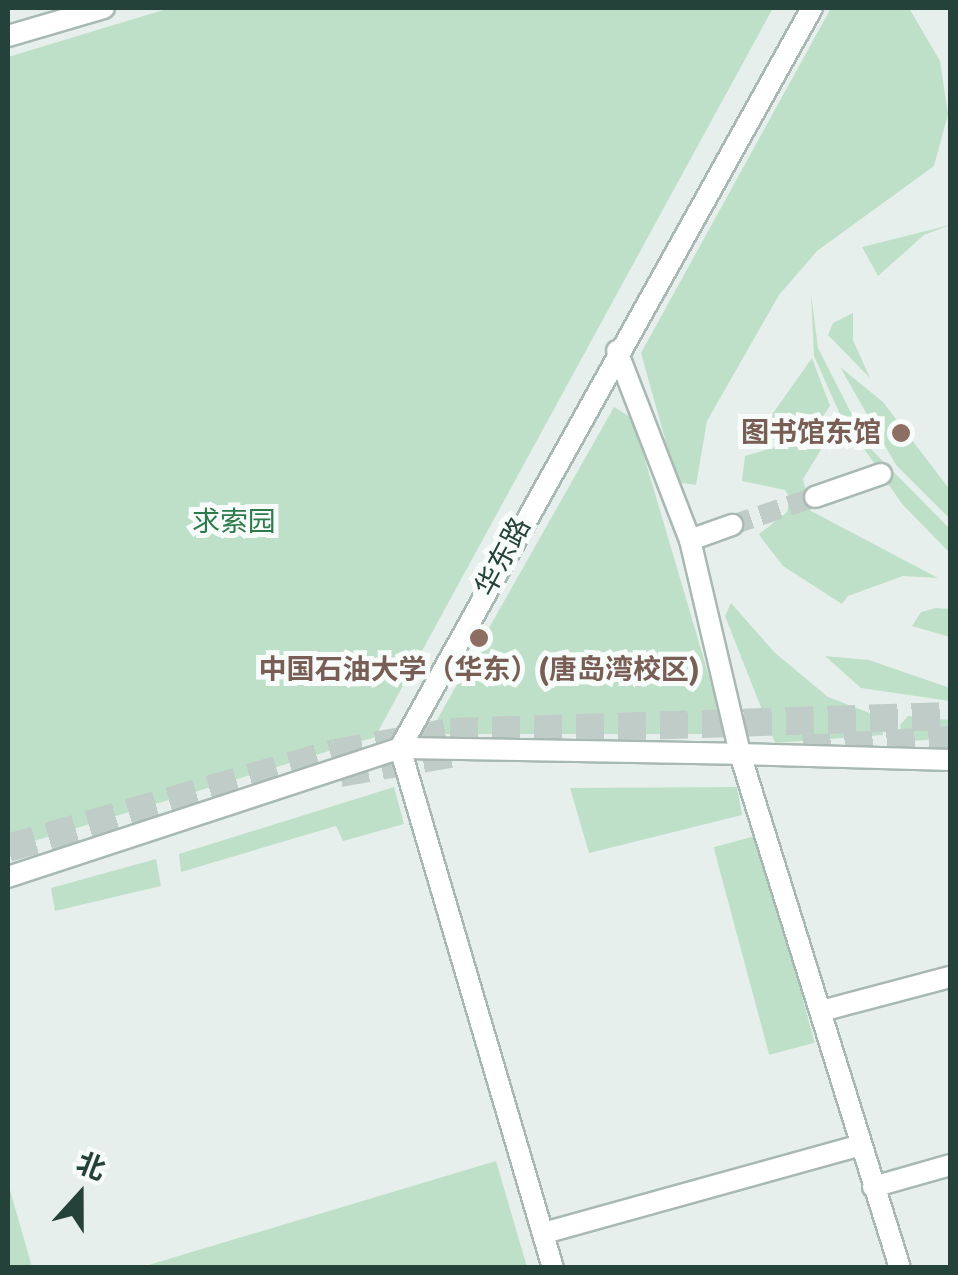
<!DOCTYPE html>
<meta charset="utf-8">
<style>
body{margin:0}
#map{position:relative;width:958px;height:1275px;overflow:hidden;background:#e6efeb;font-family:Signika,"Noto Sans SC",sans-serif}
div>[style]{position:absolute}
.green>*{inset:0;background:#bfe0c8;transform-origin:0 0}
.minor-tunnel>*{height:20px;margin-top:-10px;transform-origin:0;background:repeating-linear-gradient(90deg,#bfccc8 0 20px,transparent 0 30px)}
.secondary-tunnel>*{height:28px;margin-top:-14px;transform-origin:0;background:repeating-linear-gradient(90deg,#bfccc8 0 28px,transparent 0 42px)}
.roads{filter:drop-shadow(2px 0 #a8b8b2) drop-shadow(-2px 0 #a8b8b2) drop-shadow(0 2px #a8b8b2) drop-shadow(0 -2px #a8b8b2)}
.minor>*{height:20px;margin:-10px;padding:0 10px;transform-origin:10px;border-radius:10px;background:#fff}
.dots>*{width:28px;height:28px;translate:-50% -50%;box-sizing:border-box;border:5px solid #f7fbf9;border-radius:50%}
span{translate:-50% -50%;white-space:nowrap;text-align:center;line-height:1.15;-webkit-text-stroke:10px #f7fbf9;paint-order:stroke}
.education-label{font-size:28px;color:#785e54;font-weight:700}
.right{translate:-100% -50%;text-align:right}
.park-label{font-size:28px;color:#2d7a4b}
.street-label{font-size:28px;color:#24423a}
.frame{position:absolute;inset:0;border:10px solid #24423a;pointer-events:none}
.north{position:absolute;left:30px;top:1145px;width:100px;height:100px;-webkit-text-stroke:8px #f7fbf9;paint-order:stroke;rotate:21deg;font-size:28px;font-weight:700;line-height:40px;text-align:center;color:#24423a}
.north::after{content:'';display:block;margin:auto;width:35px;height:45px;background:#24423a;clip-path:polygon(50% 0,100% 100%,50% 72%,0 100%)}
</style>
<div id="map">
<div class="green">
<div style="clip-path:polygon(170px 8px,773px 8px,375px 737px,8px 849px,8px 57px)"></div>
<div style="clip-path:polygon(831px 8px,909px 8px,940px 61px,948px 114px,934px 166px,817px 251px,779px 295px,707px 421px,696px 485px,677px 482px,641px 353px)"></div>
<div style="clip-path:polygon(950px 225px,924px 235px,878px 276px,862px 247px)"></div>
<div style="clip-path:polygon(811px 294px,818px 348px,868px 446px,950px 529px,950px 553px,902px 504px,839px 412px,814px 356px)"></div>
<div style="clip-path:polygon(853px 313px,853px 340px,870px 378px,828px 335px,833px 323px)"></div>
<div style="clip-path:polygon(812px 358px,830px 406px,816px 426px,749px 447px)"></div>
<div style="clip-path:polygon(840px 367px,883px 402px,950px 490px,950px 519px,896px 465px)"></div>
<div style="clip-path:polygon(614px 407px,633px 419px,726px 734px,429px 734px)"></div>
<div style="clip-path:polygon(833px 430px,803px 479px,811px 511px,938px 578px,903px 576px,848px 596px,842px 604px,783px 566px,762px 539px,759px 534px,787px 512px,790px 498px,785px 490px,742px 481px,745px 456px)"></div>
<div style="clip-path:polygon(731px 603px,774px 652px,828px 697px,880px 717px,883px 735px,775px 743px,725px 616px)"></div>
<div style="clip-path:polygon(936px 608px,950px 609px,950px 637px,912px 626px,921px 612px)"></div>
<div style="clip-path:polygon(825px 656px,869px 660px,950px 688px,950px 701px,861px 688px)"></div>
<div style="clip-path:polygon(908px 716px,950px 720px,950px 739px,903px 741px,900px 725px)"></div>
<div style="clip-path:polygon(394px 787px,404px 824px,343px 841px,336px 826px,181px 872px,179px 854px)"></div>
<div style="clip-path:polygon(737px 787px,742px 815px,589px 853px,570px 788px)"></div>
<div style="left:759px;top:835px;width:215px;height:47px;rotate:75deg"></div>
<div style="clip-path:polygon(156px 859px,161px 886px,55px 911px,51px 888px)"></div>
<div style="clip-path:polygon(496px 1161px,527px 1267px,142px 1267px)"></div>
<div style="clip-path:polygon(8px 1183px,32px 1267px,8px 1267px)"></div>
</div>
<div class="minor-tunnel">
<div style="left:732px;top:525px;width:88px;rotate:-18.6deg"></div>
</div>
<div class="secondary-tunnel">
<div style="left:803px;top:749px;width:147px;rotate:-3.5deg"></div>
<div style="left:340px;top:773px;width:117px;rotate:-9.9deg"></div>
<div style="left:8px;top:848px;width:341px;rotate:-16.2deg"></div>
<div style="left:335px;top:753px;width:117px;rotate:-10.3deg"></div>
<div style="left:450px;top:732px;width:500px;rotate:-1.83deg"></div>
</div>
<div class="roads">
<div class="minor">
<div style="left:8px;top:36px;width:100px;rotate:-16.3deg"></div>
<div style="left:617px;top:351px;width:203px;rotate:68.9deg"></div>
<div style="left:690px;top:540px;width:220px;rotate:76.8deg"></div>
<div style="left:740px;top:754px;width:210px;rotate:1.6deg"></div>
<div style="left:815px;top:497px;width:70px;rotate:-19.2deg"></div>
<div style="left:690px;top:540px;width:45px;rotate:-19.7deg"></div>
<div style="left:8px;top:877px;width:413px;rotate:-18.2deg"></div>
<div style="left:400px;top:748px;width:847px;rotate:-60.89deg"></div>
<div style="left:821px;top:1011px;width:133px;rotate:-14.8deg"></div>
<div style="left:873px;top:1187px;width:80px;rotate:-15.9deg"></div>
<div style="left:544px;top:1233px;width:325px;rotate:-15.5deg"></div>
<div style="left:553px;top:1268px;width:542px;rotate:-106.4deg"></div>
<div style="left:400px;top:748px;width:340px;rotate:1deg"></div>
<div style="left:740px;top:754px;width:538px;rotate:72.71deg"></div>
</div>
</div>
<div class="dots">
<div style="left:901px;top:433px;background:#8d6e63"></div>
<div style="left:479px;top:638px;background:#8d6e63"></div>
</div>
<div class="education-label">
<span class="right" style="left:881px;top:433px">图书馆东馆</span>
<span style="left:479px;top:670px">中国石油大学（华东）(唐岛湾校区)</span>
</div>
<div class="park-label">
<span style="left:234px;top:522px">求索园</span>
</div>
<div class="street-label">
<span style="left:503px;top:557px;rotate:-62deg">华东路</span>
</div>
<div class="frame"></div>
<div class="north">北</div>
</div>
